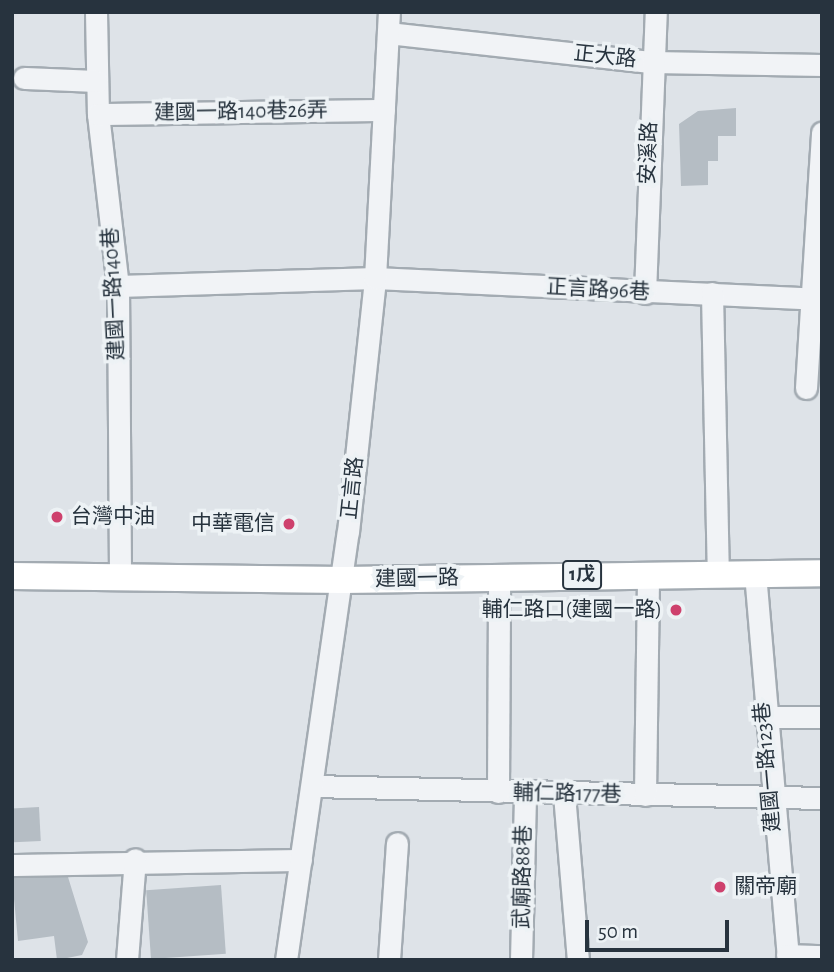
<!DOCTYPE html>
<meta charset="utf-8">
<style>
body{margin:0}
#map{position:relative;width:834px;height:972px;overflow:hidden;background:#dee3e8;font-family:"Alegreya Sans","Noto Sans TC",sans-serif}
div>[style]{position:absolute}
.building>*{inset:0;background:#b5bdc4;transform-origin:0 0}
.roads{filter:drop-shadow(2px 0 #a3abb2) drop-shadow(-2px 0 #a3abb2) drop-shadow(0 2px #a3abb2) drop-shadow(0 -2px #a3abb2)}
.minor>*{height:21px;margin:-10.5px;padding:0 10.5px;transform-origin:10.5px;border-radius:10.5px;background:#f1f3f6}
.major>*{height:26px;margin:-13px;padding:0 13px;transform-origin:13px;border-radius:13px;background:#fff}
.dots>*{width:19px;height:19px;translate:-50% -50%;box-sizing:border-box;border:4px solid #edf2f5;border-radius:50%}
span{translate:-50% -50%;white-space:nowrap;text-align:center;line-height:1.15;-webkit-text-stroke:7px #edf2f5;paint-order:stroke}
.shield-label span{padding:2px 5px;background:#edf2f5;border:2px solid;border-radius:5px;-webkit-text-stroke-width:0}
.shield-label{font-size:19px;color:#27333e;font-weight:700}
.street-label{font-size:21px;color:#27333e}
.poi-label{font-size:21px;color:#27333e}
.left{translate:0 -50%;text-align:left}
.right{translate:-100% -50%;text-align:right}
.frame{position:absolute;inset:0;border:14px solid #27333e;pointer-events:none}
.scale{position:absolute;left:585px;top:920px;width:144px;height:32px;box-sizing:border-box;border:4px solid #27333e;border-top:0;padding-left:9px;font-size:21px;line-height:24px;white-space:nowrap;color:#27333e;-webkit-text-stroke:5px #edf2f5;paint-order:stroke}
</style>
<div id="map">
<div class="building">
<div style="clip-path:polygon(736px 108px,736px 136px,718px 136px,718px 161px,708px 161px,708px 185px,681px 186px,679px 124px,698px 111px)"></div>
<div style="left:39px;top:807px;width:34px;height:27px;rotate:87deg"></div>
<div style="clip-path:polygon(68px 877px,88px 942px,82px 955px,57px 960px,54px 936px,18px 941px,12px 878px)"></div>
<div style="left:221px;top:885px;width:69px;height:75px;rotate:86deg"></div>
</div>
<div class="roads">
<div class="minor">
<div style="left:96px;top:12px;width:102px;rotate:88.9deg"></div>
<div style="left:98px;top:114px;width:173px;rotate:83.4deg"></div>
<div style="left:118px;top:286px;width:291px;rotate:89.6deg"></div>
<div style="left:388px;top:33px;width:266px;rotate:6.3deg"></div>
<div style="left:652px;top:62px;width:170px;rotate:1deg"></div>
<div style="left:24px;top:78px;width:73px;rotate:2.4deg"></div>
<div style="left:98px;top:114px;width:286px;rotate:-0.8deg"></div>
<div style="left:118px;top:286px;width:257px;rotate:-1.8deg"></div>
<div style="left:375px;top:278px;width:447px;rotate:2.7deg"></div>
<div style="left:645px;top:293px;width:281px;rotate:-87.8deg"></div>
<div style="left:712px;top:293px;width:281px;rotate:88.8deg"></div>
<div style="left:806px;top:388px;width:256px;rotate:-86.4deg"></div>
<div style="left:755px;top:573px;width:388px;rotate:85.1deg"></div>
<div style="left:764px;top:717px;width:58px"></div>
<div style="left:312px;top:786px;width:510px;rotate:1.35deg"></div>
<div style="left:498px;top:792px;width:215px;rotate:-89.7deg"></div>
<div style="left:564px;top:794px;width:167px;rotate:85.2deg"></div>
<div style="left:645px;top:795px;width:221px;rotate:-89.2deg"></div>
<div style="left:12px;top:865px;width:289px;rotate:-1deg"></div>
<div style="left:787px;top:955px;width:35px;rotate:2deg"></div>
<div style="left:127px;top:960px;width:101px;rotate:-85.5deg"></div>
<div style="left:286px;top:960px;width:432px;rotate:-81.8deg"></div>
<div style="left:348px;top:532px;width:255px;rotate:-83.9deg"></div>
<div style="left:375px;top:278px;width:266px;rotate:-87deg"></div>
<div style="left:389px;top:960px;width:117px;rotate:-86.1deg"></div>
<div style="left:521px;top:960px;width:167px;rotate:-88.6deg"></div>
</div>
<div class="major">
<div style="left:12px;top:576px;width:331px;rotate:0.7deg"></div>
<div style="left:343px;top:580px;width:479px;rotate:-0.8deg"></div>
</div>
</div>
<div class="dots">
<div style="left:57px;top:517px;background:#ce416d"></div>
<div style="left:289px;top:524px;background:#ce416d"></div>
<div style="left:676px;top:610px;background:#ce416d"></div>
<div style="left:720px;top:887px;background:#ce416d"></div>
</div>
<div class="shield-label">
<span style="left:582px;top:575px">1戊</span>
</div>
<div class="street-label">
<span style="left:605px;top:57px;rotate:6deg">正大路</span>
<span style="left:241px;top:112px;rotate:-1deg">建國一路140巷26弄</span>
<span style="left:649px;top:153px;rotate:-88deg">安溪路</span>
<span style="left:598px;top:290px;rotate:3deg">正言路96巷</span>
<span style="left:114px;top:294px;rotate:-93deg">建國一路140巷</span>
<span style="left:353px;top:488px;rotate:-84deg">正言路</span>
<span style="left:417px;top:579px;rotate:-1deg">建國一路</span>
<span style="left:768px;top:767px;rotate:-95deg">建國一路123巷</span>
<span style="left:567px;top:794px;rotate:1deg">輔仁路177巷</span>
<span style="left:523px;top:877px;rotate:-89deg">武廟路88巷</span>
</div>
<div class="poi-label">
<span class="left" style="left:71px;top:517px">台灣中油</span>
<span class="right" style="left:275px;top:524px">中華電信</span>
<span class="right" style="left:662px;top:610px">輔仁路口(建國一路)</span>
<span class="left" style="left:734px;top:887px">關帝廟</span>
</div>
<div class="frame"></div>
<div class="scale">50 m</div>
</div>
